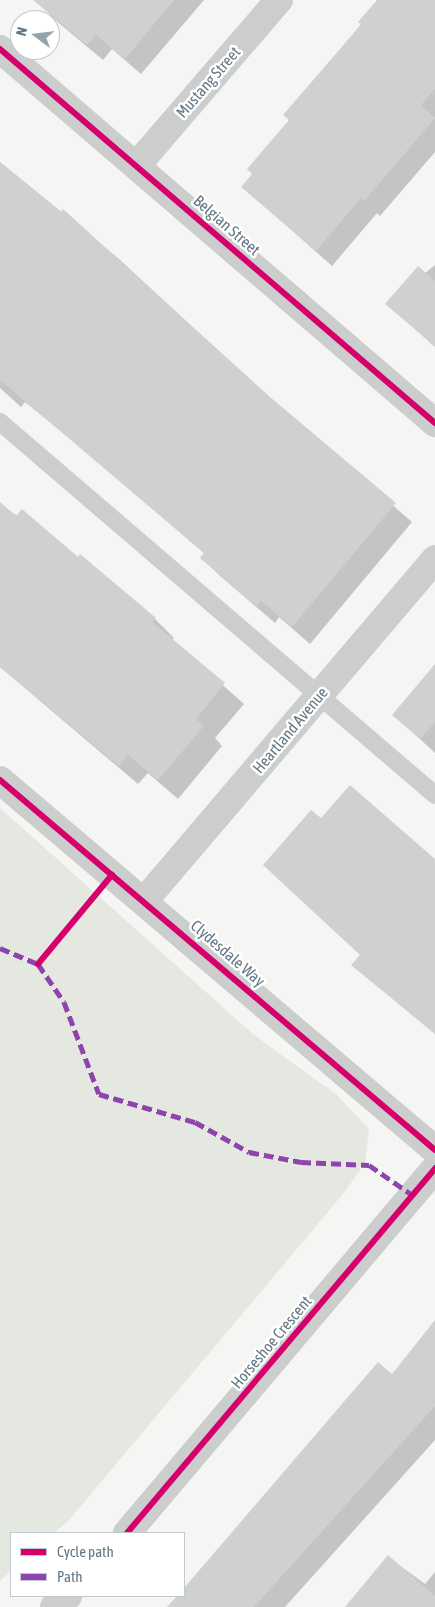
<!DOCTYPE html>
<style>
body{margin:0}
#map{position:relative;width:435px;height:1607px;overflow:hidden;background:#f5f5f3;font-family:"Asap Condensed",sans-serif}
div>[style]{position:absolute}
.green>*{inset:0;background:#e4e8e1}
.shadow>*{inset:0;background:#0003}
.building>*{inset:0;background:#cfd1d1}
.lane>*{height:18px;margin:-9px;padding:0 9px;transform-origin:9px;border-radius:9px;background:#cccece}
.street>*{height:28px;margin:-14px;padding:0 14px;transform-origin:14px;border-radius:14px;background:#cccece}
.quiet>*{height:5px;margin-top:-2.5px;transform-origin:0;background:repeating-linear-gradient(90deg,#8e44ad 0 10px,transparent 0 15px)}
.cycleway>*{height:6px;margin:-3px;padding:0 3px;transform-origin:3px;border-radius:3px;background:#d6006c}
span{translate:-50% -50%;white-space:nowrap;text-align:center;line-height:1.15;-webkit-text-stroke:5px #fff;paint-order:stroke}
.street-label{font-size:16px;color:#637784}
.legend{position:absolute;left:10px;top:1532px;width:175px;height:65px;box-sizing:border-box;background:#fff;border:1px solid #c1c9ce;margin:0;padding:6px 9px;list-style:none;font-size:15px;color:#637784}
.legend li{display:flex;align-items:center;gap:10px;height:25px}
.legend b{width:25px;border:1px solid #c1c9ce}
.north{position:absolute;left:10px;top:10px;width:50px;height:50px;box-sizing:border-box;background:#fff;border:1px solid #c1c9ce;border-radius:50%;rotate:285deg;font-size:14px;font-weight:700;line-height:20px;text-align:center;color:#637784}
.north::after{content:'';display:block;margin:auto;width:18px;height:22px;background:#96a3ab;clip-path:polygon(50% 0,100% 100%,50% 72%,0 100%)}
</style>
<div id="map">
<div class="green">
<div style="clip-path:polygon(0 808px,254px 1035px,337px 1095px,369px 1129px,365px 1163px,343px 1194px,69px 1520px,54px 1533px,11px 1533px,11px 1571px,0 1581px)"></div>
</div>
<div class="shadow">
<div style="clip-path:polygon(41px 0,204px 0,141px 74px,112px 49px,103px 60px,54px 19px,39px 3px)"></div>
<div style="clip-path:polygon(379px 0,435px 0,435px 152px,380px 216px,377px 213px,332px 266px,243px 187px)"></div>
<div style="clip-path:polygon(0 162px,119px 259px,269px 398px,412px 522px,310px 644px,279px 617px,275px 623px,219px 575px,202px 558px,205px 554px,94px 458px,25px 402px,21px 407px,0 388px)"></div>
<div style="clip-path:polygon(435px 265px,435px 347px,387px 304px)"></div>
<div style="clip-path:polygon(0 504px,78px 559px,155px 619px,174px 638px,172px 640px,244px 704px,215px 738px,222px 746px,178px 799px,148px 773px,138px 784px,0 667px)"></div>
<div style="clip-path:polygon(435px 669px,435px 753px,394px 715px)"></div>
<div style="clip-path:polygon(321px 820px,435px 860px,435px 1034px,353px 965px,361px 956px)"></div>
<div style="clip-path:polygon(435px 1322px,435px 1440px,285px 1607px,184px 1607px,176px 1599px,184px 1596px,184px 1590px,282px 1480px,392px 1376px)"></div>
<div style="clip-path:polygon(388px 1557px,425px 1584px,435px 1572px,435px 1607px,363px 1607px)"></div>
</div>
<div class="building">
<div style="clip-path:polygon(33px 0,174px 0,125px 59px,96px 35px,87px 45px)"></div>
<div style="clip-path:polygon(377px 0,435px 0,435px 89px,421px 105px,435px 118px,364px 201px,361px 198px,316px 251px,241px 187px,252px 174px,247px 169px,289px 120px,283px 115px,352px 35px,361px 24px,358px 22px)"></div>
<div style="clip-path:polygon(0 162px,61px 212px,63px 209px,270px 397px,396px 503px,292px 627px,261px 601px,256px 606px,200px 558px,204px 553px,0 380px)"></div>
<div style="clip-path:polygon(418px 266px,435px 281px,435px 346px,385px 304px)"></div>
<div style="clip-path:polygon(0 502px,16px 516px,22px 509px,78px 557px,80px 554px,156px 618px,152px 622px,225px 683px,196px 719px,204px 726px,158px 780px,128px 755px,119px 766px,0 667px)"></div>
<div style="clip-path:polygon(435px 664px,435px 722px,420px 739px,392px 715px)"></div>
<div style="clip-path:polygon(350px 785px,435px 859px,435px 1034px,351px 965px,360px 955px,263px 865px,311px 810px,321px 818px)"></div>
<div style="clip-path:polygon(435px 1320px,435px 1406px,254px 1607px,167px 1607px,177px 1596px,184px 1596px,184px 1588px,378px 1362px,392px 1374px)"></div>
<div style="clip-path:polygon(388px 1555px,435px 1596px,435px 1607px,345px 1607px)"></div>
</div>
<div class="lane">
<div style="left:0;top:422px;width:573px;rotate:40.61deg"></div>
</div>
<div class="street">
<div style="left:0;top:49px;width:574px;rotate:40.69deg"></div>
<div style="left:137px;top:165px;width:218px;rotate:-49.3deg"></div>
<div style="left:0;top:780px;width:571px;rotate:40.38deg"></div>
<div style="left:145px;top:900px;width:448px;rotate:-49.6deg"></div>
<div style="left:127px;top:1533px;width:478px;rotate:-49.8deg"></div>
<div style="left:54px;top:1607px;width:18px;rotate:-38deg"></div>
</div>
<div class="quiet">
<div style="left:0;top:948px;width:41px;rotate:22.8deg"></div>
<div style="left:38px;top:964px;width:46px;rotate:55.6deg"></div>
<div style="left:64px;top:1002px;width:98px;rotate:69.2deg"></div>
<div style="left:99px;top:1094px;width:100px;rotate:16.3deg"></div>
<div style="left:195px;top:1122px;width:62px;rotate:29.1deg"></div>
<div style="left:249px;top:1152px;width:53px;rotate:10.9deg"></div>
<div style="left:301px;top:1162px;width:68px;rotate:2.5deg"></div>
<div style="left:369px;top:1165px;width:51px;rotate:34.6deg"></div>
</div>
<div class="cycleway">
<div style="left:0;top:49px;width:574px;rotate:40.69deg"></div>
<div style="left:0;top:780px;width:571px;rotate:40.38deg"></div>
<div style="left:38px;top:964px;width:116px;rotate:-50.3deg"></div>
<div style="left:127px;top:1533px;width:478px;rotate:-49.8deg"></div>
</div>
<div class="street-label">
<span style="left:208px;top:82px;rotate:-49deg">Mustang Street</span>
<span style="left:227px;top:225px;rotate:41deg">Belgian Street</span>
<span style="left:290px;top:730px;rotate:-50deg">Heartland Avenue</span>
<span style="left:228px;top:953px;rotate:41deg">Clydesdale Way</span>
<span style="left:271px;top:1342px;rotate:-50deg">Horseshoe Crescent</span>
</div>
<ul class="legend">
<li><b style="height:6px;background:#d6006c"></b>Cycle path</li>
<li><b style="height:6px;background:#8e44ad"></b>Path</li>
</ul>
<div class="north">N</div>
</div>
